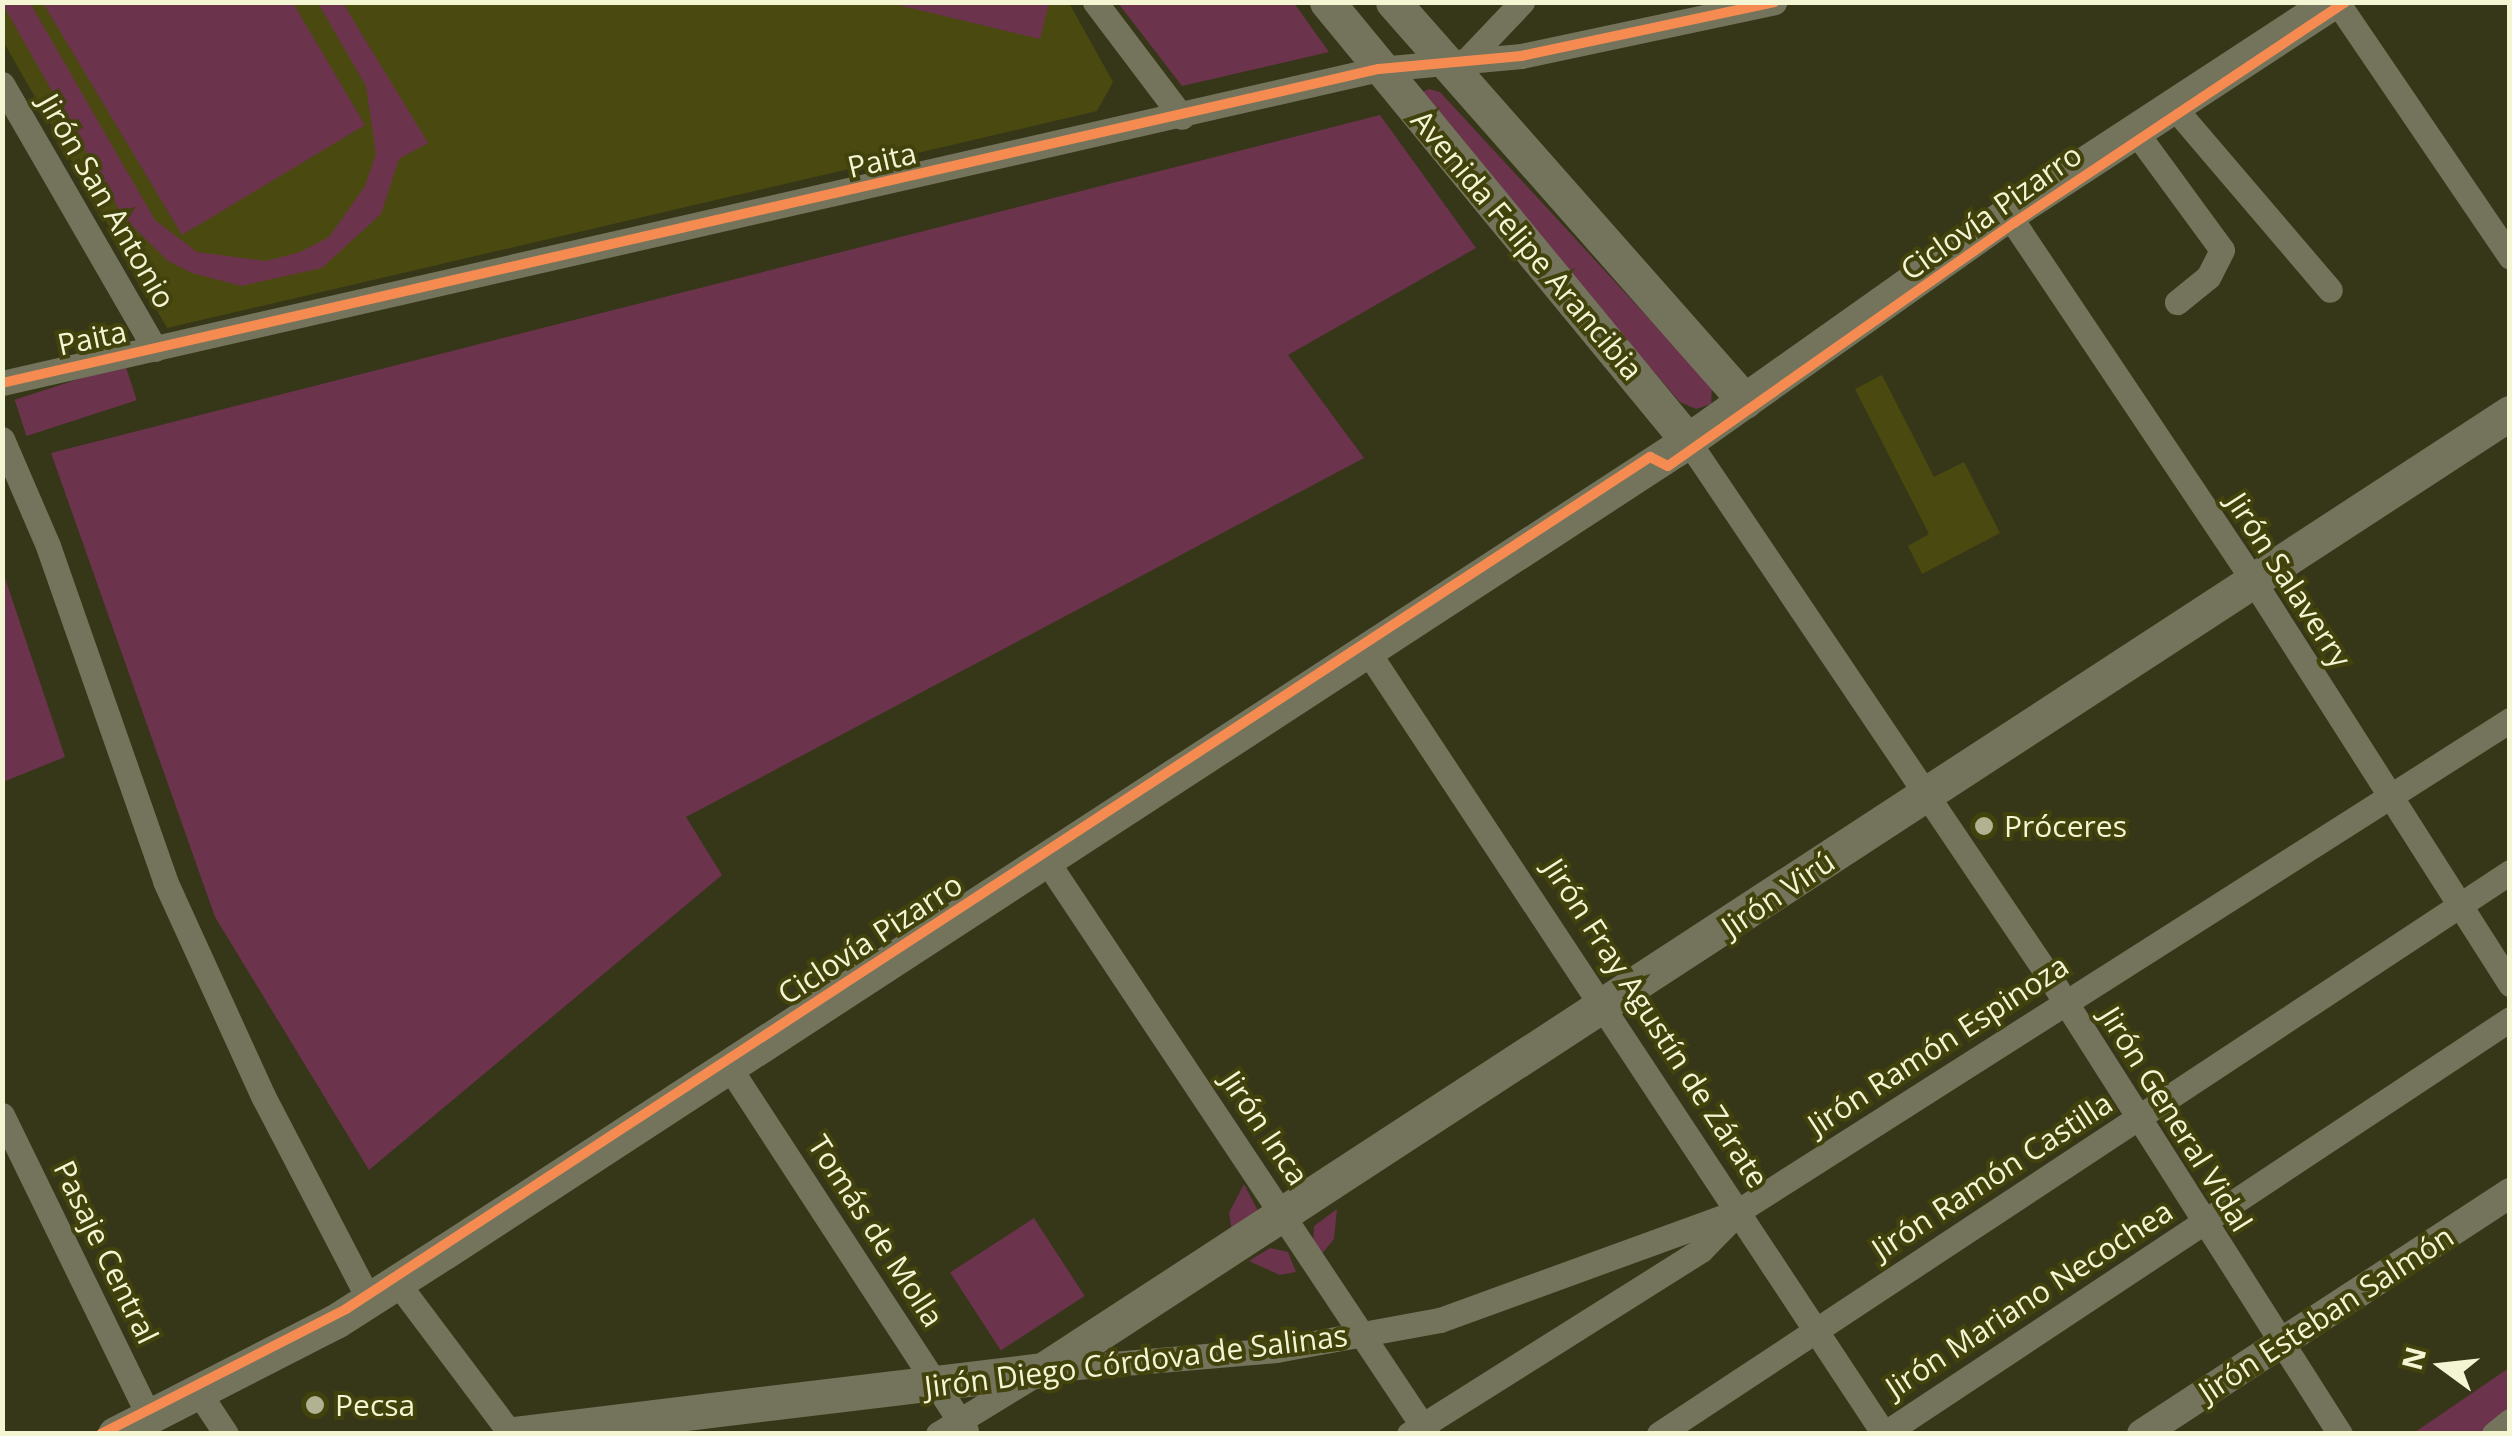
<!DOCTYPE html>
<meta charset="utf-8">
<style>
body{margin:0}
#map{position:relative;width:2512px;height:1436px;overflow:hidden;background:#363619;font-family:"Open Sans",sans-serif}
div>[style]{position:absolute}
.built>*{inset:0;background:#4a4a10}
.green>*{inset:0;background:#6b334c;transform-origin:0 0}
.minor>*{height:25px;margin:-12.5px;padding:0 12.5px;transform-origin:12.5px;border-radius:12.5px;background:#73745b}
.tertiary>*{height:30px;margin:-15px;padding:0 15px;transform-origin:15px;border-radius:15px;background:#73745b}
.secondary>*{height:35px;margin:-17.5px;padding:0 17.5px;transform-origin:17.5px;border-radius:17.5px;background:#73745b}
.cycleway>*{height:10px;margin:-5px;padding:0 5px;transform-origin:5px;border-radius:5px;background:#f68b52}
.dots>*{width:28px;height:28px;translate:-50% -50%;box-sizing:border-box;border:5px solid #42420d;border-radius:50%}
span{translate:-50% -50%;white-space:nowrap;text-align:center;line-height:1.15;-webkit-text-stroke:8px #42420d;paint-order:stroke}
.street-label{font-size:30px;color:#f3f5d3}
.poi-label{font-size:30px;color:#f3f5d3}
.left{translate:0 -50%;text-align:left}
.frame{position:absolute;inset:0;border:5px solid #f3f5d3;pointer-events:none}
.north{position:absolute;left:2392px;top:1316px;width:100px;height:100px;-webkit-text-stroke:8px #42420d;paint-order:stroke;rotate:285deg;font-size:28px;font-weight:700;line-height:40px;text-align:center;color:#f3f5d3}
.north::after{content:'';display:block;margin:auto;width:35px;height:45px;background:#f3f5d3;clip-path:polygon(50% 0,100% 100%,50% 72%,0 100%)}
</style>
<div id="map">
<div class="built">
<div style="clip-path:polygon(2px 3px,1069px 3px,1113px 82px,1097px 111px,167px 328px,3px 41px)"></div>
<div style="clip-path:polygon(1882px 375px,1934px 477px,1964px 462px,2000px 533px,1922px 574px,1908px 546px,1929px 534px,1855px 389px)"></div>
</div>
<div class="green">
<div style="clip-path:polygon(2px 3px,30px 3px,155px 220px,197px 252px,266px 261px,300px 252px,329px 237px,365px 186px,376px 154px,366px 86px,318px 3px,343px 3px,428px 143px,399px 159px,381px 214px,322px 268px,241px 286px,192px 273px,168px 261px,124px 218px)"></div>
<div style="clip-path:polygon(43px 3px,293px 3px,365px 125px,182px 235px)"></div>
<div style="clip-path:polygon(890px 3px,1049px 2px,1049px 3px,1040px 39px)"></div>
<div style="clip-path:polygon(1118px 3px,1294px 3px,1329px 52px,1182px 86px)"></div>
<div style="clip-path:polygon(1429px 89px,1440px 92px,1712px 387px,1711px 404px,1696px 409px,1680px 402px,1416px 95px)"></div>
<div style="clip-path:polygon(1380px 115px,1476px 248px,1288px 355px,1364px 458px,686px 817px,722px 875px,369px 1170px,215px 917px,51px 453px)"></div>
<div style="left:125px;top:364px;width:38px;height:116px;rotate:72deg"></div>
<div style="clip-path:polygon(2px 569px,65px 757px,3px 782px,2px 782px)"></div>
<div style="clip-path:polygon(1244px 1184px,1258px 1211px,1232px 1231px,1229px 1213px)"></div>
<div style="clip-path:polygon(1337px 1209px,1334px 1239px,1321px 1255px,1313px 1244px,1314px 1226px)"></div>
<div style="left:1034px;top:1218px;width:93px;height:100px;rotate:57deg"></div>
<div style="clip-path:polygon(1270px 1248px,1288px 1252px,1296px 1272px,1280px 1275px,1249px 1261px)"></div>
<div style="clip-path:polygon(2509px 1368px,2509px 1410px,2484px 1433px,2412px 1434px)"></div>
</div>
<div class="minor">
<div style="left:1095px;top:2px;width:144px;rotate:52.9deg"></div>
<div style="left:2337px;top:2px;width:308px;rotate:55.8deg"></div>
<div style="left:1462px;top:65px;width:87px;rotate:-46.4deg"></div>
<div style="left:2px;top:84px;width:306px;rotate:60deg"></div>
<div style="left:2172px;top:105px;width:243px;rotate:49.5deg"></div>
<div style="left:2135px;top:131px;width:147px;rotate:53.8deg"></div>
<div style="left:2222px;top:250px;width:30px;rotate:117deg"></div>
<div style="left:2208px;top:277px;width:40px;rotate:141deg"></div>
<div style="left:2008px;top:214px;width:443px;rotate:56.2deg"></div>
<div style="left:2254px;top:582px;width:477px;rotate:57.5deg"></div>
<div style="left:2px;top:383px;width:1412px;rotate:-12.85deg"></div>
<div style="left:1379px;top:69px;width:143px;rotate:-5.2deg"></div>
<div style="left:1521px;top:56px;width:259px;rotate:-12deg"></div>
<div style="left:2px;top:439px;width:116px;rotate:66.7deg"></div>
<div style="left:48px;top:546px;width:355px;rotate:70.7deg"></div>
<div style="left:165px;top:881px;width:236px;rotate:65.5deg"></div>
<div style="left:263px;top:1096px;width:230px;rotate:62.5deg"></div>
<div style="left:1688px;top:441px;width:651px;rotate:56.02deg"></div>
<div style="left:2052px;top:981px;width:537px;rotate:57.55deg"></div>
<div style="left:1368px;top:652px;width:937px;rotate:56.58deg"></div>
<div style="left:1884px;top:1434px;width:751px;rotate:-33.54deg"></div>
<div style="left:1046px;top:860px;width:689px;rotate:56.36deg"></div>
<div style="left:729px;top:1067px;width:434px;rotate:56.9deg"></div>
<div style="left:2px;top:1115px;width:337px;rotate:64deg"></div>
<div style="left:396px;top:1281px;width:191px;rotate:53.1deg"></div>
<div style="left:199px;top:1393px;width:49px;rotate:56.6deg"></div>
<div style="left:938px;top:1434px;width:123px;rotate:-31.4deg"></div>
<div style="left:1043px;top:1370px;width:234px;rotate:-4.9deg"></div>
<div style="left:1276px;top:1350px;width:167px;rotate:-10.4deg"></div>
<div style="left:1440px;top:1320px;width:310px;rotate:-20deg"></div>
<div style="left:1409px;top:1434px;width:345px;rotate:-32.2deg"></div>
<div style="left:1701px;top:1250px;width:56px;rotate:-45.7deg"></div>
<div style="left:1740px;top:1210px;width:913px;rotate:-32.47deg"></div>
<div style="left:1659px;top:1434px;width:1020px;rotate:-33.44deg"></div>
<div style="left:2494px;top:1434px;width:21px;rotate:-39deg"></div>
</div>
<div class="tertiary">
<div style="left:2142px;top:1434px;width:440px;rotate:-33.2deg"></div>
</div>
<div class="secondary">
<div style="left:1327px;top:2px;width:568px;rotate:50.57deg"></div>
<div style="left:1393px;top:2px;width:532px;rotate:48.58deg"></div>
<div style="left:115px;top:1434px;width:248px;rotate:-27.1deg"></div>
<div style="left:336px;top:1321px;width:128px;rotate:-32.6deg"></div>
<div style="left:444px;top:1252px;width:1471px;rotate:-33.1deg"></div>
<div style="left:1676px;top:449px;width:407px;rotate:-35.3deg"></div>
<div style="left:2008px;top:214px;width:387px;rotate:-33.2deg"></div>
<div style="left:513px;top:1434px;width:534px;rotate:-6.89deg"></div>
<div style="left:1043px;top:1370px;width:1752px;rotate:-33.12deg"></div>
</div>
<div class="cycleway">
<div style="left:2px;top:383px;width:1412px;rotate:-12.85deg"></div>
<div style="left:1379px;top:69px;width:143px;rotate:-5.2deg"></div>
<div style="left:1521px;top:56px;width:259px;rotate:-12deg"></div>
<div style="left:101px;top:1434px;width:275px;rotate:-27deg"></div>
<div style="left:346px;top:1309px;width:1558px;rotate:-33.16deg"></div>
<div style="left:1650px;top:457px;width:20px;rotate:27deg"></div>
<div style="left:1668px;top:466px;width:423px;rotate:-35.1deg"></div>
<div style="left:2014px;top:223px;width:399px;rotate:-33.7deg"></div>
</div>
<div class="dots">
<div style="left:1984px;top:826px;background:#b1b292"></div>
<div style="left:315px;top:1405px;background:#b1b292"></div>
</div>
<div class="street-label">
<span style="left:882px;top:160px;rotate:-13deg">Paita</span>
<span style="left:107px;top:201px;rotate:60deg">Jirón San Antonio</span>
<span style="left:1991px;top:212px;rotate:-35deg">Ciclovía Pizarro</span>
<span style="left:1527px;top:245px;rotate:50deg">Avenida Felipe Arancibia</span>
<span style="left:92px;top:338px;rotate:-12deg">Paita</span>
<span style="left:2289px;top:580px;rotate:57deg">Jirón Salaverry</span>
<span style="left:1778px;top:894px;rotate:-34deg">Jirón Virú</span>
<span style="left:870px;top:939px;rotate:-33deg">Ciclovía Pizarro</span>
<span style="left:1656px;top:1023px;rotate:57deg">Jirón Fray Agustín de Zárate</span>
<span style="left:1938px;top:1045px;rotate:-33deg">Jirón Ramón Espinoza</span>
<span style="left:2176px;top:1119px;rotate:58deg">Jirón General Vidal</span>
<span style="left:1265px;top:1128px;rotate:56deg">Jirón Inca</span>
<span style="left:1992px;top:1176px;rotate:-33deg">Jirón Ramón Castilla</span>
<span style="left:876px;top:1231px;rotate:57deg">Tomás de Molla</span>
<span style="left:106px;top:1252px;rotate:64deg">Pasaje Central</span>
<span style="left:2029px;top:1299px;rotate:-33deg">Jirón Mariano Necochea</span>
<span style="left:2326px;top:1314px;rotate:-33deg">Jirón Esteban Salmón</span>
<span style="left:1136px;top:1361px;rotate:-7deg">Jirón Diego Córdova de Salinas</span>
</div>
<div class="poi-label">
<span class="left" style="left:2004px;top:826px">Próceres</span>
<span class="left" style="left:335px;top:1405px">Pecsa</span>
</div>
<div class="frame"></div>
<div class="north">N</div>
</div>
